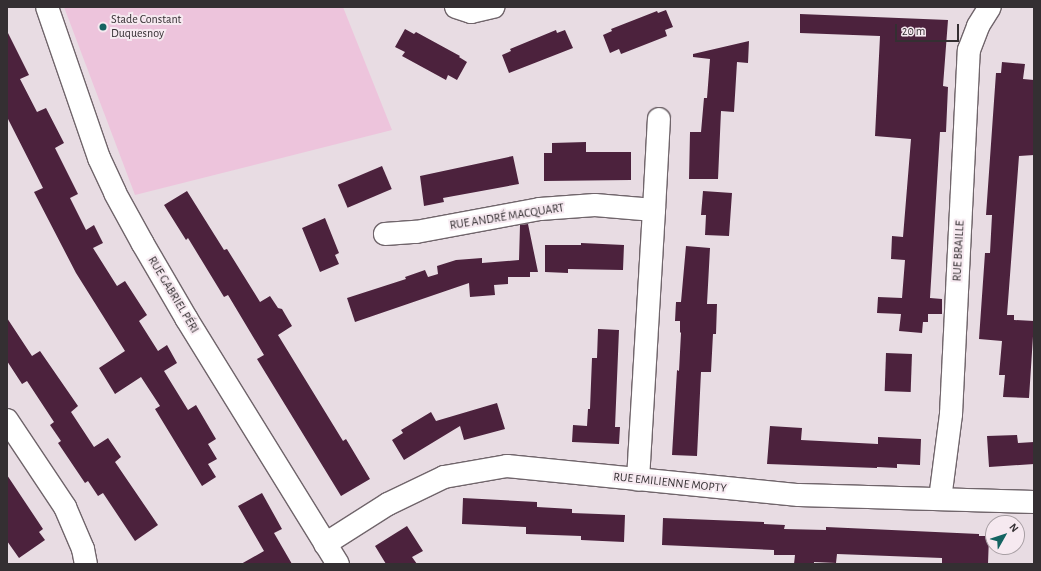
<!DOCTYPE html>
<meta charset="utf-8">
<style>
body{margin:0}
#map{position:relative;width:1041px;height:571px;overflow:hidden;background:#e8dce3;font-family:"Alegreya Sans",sans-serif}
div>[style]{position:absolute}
.green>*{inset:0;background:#edc4dc}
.building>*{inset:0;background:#4c223d;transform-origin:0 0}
.roads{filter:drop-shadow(1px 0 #70656b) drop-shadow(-1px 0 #70656b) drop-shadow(0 1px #70656b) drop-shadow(0 -1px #70656b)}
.street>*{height:22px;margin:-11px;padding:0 11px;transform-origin:11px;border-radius:11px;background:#fff}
.dots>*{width:11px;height:11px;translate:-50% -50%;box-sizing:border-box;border:2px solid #f6e9f0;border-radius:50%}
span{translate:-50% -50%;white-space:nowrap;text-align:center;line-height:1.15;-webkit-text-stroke:4px #f6e9f0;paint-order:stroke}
.poi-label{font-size:12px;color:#342f32}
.left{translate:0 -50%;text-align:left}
.street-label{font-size:12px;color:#342f32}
.frame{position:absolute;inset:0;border:8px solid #342f32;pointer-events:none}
.north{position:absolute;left:985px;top:515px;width:40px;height:40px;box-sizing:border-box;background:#f6e9f0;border:1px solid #a89fa4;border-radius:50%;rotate:51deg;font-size:11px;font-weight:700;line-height:16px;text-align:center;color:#342f32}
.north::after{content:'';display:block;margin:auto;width:14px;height:18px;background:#146462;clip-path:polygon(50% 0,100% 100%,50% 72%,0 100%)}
.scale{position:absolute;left:895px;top:24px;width:64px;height:18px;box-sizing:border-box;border:2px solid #342f32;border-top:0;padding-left:5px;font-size:12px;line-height:14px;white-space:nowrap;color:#342f32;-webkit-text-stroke:3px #f6e9f0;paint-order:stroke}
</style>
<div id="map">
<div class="green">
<div style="clip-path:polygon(64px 7px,343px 7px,392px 130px,135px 195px)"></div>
</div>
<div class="building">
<div style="clip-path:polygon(666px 10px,673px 27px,665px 30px,667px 36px,621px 54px,619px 49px,610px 53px,603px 35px,612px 31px,611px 29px,657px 11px,658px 13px)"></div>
<div style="clip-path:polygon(800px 14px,948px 20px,943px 86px,948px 87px,946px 132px,940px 132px,930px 298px,942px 299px,942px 314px,928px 314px,928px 322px,923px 322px,922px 333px,899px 331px,901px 314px,877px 313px,878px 297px,902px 298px,905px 260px,891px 259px,892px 236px,903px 237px,911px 139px,875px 136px,880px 36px,800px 33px)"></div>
<div style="clip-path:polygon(405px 29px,414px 34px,416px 32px,460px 56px,459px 57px,467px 62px,457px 80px,448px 75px,446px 80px,402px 56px,405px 52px,395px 47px)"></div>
<div style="clip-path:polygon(556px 30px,557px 33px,565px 30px,573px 48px,509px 73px,502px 55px,511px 51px,510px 49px)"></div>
<div style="clip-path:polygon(7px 31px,29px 75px,20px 79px,37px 112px,46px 108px,64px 143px,55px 148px,78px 194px,70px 198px,86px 230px,94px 225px,103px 243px,93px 248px,117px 286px,125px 281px,147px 315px,139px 321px,158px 351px,167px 345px,177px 363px,164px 371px,188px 410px,196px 405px,216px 439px,208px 444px,217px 459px,208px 464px,216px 477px,202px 486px,155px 409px,160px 406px,141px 377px,115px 394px,99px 368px,125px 351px,76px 273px,34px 192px,43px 188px,7px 117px)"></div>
<div style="clip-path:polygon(749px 41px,748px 63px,737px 62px,734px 112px,721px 111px,718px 179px,689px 179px,690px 132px,701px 132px,704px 98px,707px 98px,710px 59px,693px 57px,693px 54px)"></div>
<div style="clip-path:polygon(1002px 62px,1025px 64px,1023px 79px,1034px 80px,1034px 155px,1019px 156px,1007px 315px,1014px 315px,1014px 320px,1034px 321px,1029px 398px,1003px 397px,1005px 375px,999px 375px,1002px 341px,979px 339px,985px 253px,990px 253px,992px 215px,986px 215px,994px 101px,996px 73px,1001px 73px)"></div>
<div style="clip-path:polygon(586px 142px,586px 152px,631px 152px,631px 180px,544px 181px,544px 153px,552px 153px,552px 143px)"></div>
<div style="clip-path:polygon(513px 156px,519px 184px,443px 198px,444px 202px,424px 206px,420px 176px)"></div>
<div style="left:382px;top:166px;width:25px;height:48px;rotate:67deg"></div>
<div style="clip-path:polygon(187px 191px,224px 250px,227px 249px,260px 302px,270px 296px,278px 308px,282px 309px,292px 326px,278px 335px,343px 441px,346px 439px,370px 479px,341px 496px,257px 359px,264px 355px,228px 295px,224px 297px,188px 238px,186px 240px,164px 205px)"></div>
<div style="clip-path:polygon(703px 191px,732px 193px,729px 236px,705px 235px,706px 215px,701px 215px)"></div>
<div style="clip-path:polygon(325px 218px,339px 253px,335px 255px,339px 264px,320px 272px,302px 228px)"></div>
<div style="clip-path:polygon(528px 224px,538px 272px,530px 272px,530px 277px,508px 277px,508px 284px,494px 285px,495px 295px,470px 297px,469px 283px,355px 322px,347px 298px,406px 279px,405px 277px,425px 270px,428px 277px,438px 274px,437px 266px,456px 260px,482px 258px,482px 263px,519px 260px,520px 225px)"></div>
<div style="clip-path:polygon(581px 243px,624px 245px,623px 270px,568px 269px,568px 273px,545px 272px,545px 245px,581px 245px)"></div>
<div style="clip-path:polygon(686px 246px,710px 248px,707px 304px,717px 304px,716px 334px,713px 334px,711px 372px,701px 372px,697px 456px,672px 455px,677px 370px,679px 371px,681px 333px,680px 332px,680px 321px,675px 321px,676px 302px,681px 302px)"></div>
<div style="clip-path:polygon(7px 318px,32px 356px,40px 351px,78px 406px,71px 412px,94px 447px,108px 438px,121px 457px,115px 462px,158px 525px,135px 541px,103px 493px,98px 496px,88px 481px,85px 483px,58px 443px,61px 441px,50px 425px,54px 422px,27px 381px,22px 384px,7px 361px)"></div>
<div style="clip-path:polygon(598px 329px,619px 330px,615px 427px,620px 427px,619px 444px,572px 442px,573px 425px,587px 426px,588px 409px,590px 409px,592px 358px,597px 358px)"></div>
<div style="left:886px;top:353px;width:26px;height:38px;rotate:2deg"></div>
<div style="clip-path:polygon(497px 403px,505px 429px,464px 440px,460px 426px,404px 460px,392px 440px,403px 433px,401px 430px,431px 412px,436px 421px)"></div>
<div style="clip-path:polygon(770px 426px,802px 428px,801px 440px,878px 444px,878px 437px,921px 439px,920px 465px,897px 464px,897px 468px,877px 467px,877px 468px,767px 464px)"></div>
<div style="clip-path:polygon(1017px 435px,1018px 443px,1034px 442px,1034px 464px,989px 467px,987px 436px)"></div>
<div style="clip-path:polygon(7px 475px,43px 529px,39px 532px,45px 540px,19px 558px,7px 541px)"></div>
<div style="clip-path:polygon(262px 493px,282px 529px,274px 533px,292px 564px,241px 564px,264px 551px,238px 506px)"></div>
<div style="clip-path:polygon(463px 498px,537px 502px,537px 507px,572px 509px,572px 513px,625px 515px,624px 542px,581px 540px,581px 536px,526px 534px,526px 527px,462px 524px)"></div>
<div style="clip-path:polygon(663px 518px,764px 522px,764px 524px,785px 525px,784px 529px,826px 530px,826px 527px,979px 534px,979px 536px,989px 536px,988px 564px,942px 563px,942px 558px,837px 554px,836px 563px,814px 562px,814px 564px,794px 564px,795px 555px,774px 555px,774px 550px,662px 545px)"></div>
<div style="clip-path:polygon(407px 526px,423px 551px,412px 557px,417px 564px,386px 564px,375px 546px)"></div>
</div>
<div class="roads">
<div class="street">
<div style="left:47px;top:7px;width:160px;rotate:71deg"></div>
<div style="left:99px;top:158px;width:38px;rotate:65deg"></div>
<div style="left:115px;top:193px;width:58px;rotate:61.2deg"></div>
<div style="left:143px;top:244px;width:86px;rotate:59.8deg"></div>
<div style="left:186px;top:318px;width:289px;rotate:58.3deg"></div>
<div style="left:456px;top:7px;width:16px;rotate:18deg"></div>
<div style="left:471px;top:12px;width:23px;rotate:-13deg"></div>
<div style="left:654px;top:210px;width:91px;rotate:-86.9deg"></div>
<div style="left:385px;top:234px;width:31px;rotate:-4deg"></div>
<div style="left:416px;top:232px;width:126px;rotate:-10.5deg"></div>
<div style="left:540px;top:209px;width:55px;rotate:-4.2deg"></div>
<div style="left:595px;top:205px;width:59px;rotate:4.8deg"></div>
<div style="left:654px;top:210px;width:270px;rotate:93.4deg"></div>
<div style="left:7px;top:420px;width:105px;rotate:56.3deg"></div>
<div style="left:65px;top:507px;width:46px;rotate:66.8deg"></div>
<div style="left:83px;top:549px;width:15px;rotate:79deg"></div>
<div style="left:940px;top:499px;width:86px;rotate:-82.6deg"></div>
<div style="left:951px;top:414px;width:364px;rotate:-87.2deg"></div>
<div style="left:969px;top:50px;width:26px;rotate:-69deg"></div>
<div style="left:978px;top:26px;width:22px;rotate:-58deg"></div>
<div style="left:325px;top:544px;width:75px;rotate:-32.4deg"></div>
<div style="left:388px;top:504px;width:62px;rotate:-25.7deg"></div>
<div style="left:444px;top:477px;width:64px;rotate:-9.9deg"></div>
<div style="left:507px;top:466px;width:293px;rotate:5.7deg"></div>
<div style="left:799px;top:495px;width:235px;rotate:1.7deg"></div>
</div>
</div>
<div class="dots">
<div style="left:103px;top:27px;background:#146462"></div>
</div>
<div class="poi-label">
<span class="left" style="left:111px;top:27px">Stade Constant<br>Duquesnoy</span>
</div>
<div class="street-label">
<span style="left:507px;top:217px;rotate:-9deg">RUE ANDRÉ MACQUART</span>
<span style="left:959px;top:251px;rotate:-87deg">RUE BRAILLE</span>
<span style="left:173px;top:295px;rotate:59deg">RUE GABRIEL PÉRI</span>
<span style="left:670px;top:483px;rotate:6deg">RUE EMILIENNE MOPTY</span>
</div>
<div class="frame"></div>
<div class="north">N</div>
<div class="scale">20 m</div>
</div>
